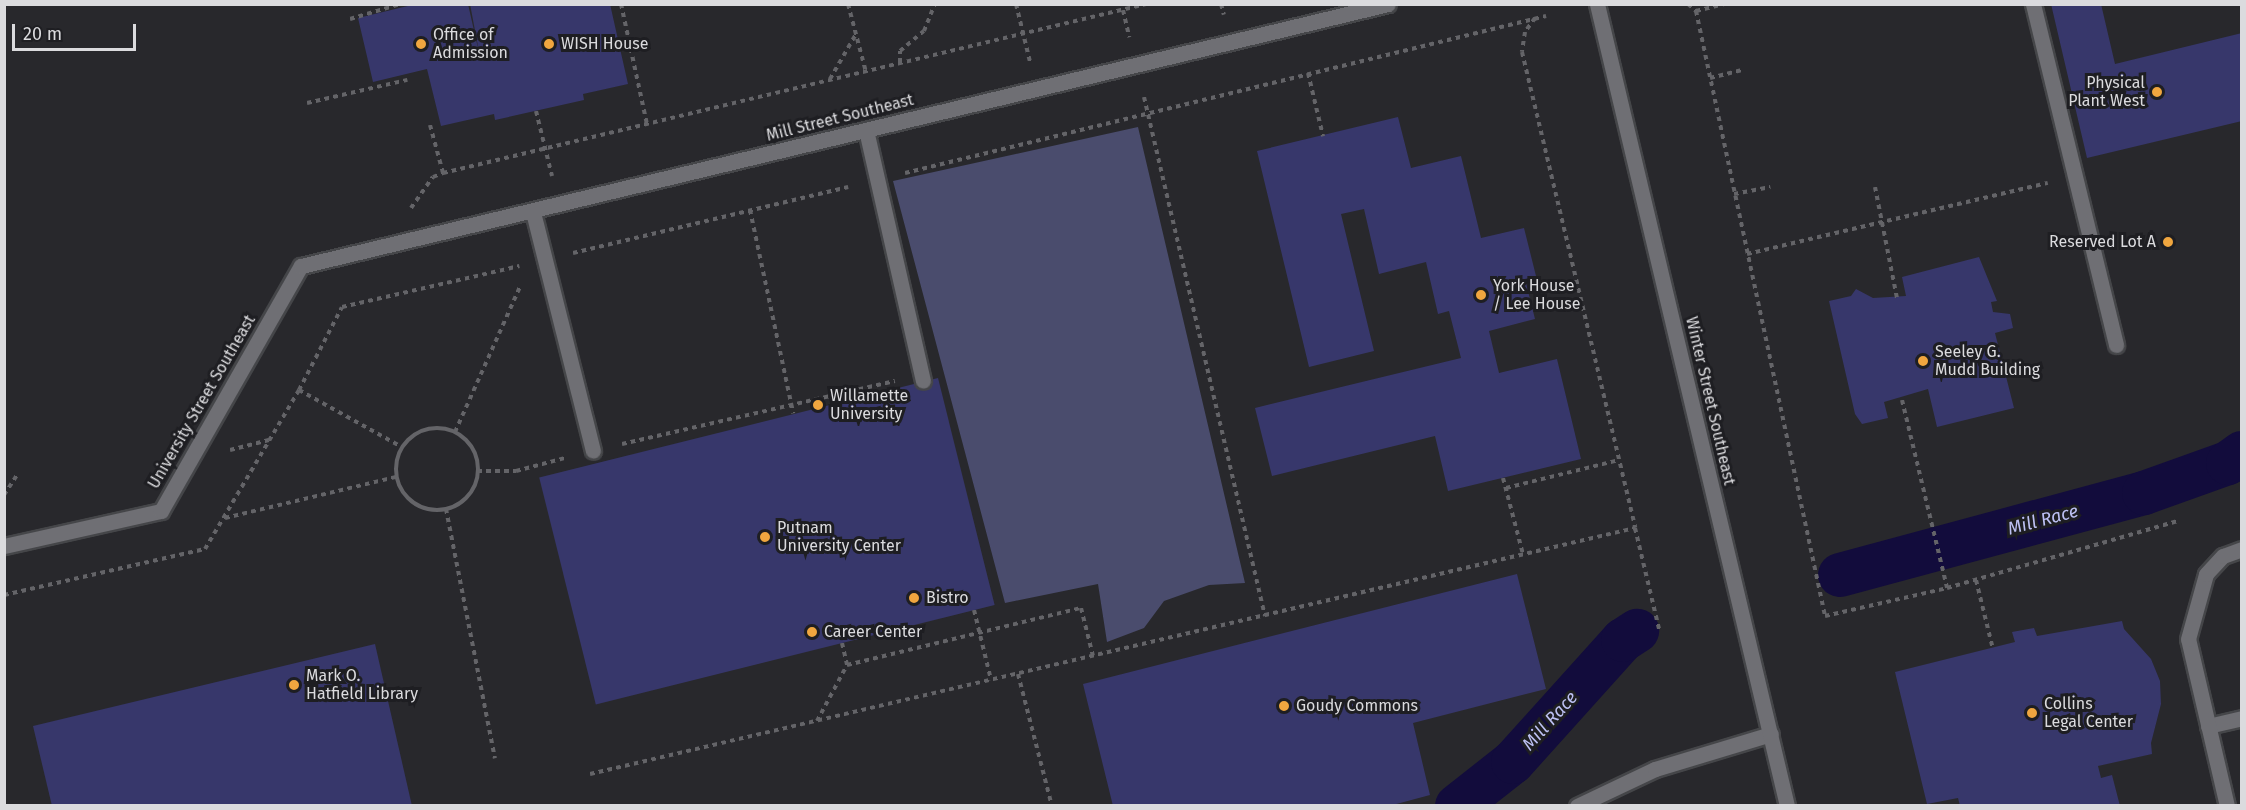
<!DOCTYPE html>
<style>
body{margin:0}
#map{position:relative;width:2246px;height:810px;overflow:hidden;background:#28282c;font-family:"Fira Sans",sans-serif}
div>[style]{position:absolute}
.green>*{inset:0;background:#4a4c6d}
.canal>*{height:44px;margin:-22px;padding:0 22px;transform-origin:22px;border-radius:22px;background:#120c3c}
.building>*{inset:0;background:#37376b;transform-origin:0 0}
.path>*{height:4px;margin-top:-2px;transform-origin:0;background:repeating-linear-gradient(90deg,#646468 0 4.5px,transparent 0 9px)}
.path>.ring{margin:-2px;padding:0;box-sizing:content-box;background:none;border:4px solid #646468;border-radius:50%}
.roads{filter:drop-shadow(2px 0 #454649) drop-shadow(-2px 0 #454649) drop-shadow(0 2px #454649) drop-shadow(0 -2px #454649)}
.lane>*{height:15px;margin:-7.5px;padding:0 7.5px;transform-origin:7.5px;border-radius:7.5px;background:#6f6f74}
.street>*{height:15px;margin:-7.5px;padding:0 7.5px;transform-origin:7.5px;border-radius:7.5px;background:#6f6f74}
.secondary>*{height:15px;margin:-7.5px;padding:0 7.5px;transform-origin:7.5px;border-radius:7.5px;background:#6f6f74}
.dots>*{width:16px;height:16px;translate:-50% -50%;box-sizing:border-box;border:3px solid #1e1e22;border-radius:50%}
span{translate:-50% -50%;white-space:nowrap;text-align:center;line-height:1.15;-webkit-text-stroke:6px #1e1e22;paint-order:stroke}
.poi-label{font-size:16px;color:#dbdbde}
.left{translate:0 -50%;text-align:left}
.right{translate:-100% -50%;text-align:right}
.street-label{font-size:16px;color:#dbdbde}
.water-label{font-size:18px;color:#bdc1f3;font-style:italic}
.frame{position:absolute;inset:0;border:6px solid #dbdbde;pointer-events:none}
.scale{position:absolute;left:12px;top:24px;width:124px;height:27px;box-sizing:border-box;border:3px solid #dbdbde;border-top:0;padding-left:8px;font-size:18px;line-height:21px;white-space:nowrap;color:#dbdbde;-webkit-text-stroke:4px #1e1e22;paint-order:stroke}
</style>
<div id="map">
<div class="green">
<div style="clip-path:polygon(1138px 127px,1245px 583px,1209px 585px,1164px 601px,1144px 628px,1107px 642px,1098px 584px,1005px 603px,893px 181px)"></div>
</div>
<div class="canal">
<div style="left:1840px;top:575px;width:315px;rotate:-15.1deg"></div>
<div style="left:2144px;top:493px;width:89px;rotate:-19.7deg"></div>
<div style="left:2228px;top:463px;width:17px;rotate:-36deg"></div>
<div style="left:1457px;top:806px;width:71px;rotate:-38.2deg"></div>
<div style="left:1513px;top:762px;width:164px;rotate:-48deg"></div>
<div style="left:1623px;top:640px;width:17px;rotate:-33deg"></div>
</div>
<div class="building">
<div style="clip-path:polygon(416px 4px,468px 4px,480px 57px,470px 4px,610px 4px,628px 84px,583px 94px,584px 100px,495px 120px,494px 114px,441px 126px,427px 69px,373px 82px,358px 18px)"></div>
<div style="clip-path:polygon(2051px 4px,2101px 4px,2115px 64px,2242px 33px,2242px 121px,2087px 158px)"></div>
<div style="clip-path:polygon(1398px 117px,1411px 168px,1461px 156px,1481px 238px,1524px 228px,1536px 276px,1525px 279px,1535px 319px,1489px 331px,1499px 373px,1557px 359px,1581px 459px,1448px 491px,1435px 436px,1272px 476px,1255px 408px,1461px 358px,1449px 311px,1438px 314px,1426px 262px,1379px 274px,1364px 209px,1341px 214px,1374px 351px,1309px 367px,1257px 151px)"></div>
<div style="clip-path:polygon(1979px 257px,1997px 301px,1991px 302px,1993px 312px,2010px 314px,2013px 328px,1995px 333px,2014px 408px,1937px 427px,1928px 389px,1884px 402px,1888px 418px,1862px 424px,1855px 414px,1829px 301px,1851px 296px,1856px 289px,1873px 298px,1906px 296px,1902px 277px)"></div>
<div style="left:938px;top:378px;width:234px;height:411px;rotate:76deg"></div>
<div style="clip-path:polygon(1517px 574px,1546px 689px,1413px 723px,1430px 795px,1389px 806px,1113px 806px,1083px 684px)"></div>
<div style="clip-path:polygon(2122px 621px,2124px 629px,2151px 659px,2160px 681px,2161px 704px,2151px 743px,2152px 754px,2098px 766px,2101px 778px,2112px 775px,2120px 806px,1960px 806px,1958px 798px,1927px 804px,1895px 672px,2015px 642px,2012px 632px,2034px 628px,2037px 636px)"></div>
<div style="clip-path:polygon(375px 644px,412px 806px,52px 806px,33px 726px)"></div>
</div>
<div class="path">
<div style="left:621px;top:4px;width:123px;rotate:77.8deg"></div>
<div style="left:848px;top:4px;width:70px;rotate:75.2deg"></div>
<div style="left:1016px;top:4px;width:60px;rotate:76.4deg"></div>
<div style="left:1221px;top:4px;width:11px;rotate:75deg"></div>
<div style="left:1688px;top:4px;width:11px;rotate:41deg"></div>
<div style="left:1696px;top:11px;width:619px;rotate:77.96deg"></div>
<div style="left:1825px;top:616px;width:125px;rotate:-12.9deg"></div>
<div style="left:1947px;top:588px;width:241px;rotate:-16.2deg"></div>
<div style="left:1123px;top:10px;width:28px;rotate:77deg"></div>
<div style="left:1696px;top:11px;width:29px;rotate:-14deg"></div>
<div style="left:1535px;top:18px;width:17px;rotate:126deg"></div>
<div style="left:1525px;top:32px;width:20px;rotate:99deg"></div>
<div style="left:1522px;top:52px;width:489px;rotate:76.6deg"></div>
<div style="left:350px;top:19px;width:52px;rotate:-16.7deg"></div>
<div style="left:900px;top:63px;width:12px;rotate:-90deg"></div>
<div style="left:900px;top:51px;width:31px;rotate:-40deg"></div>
<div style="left:924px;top:31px;width:29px;rotate:-68deg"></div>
<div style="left:1308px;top:73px;width:65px;rotate:76.6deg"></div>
<div style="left:1710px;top:78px;width:33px;rotate:-14deg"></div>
<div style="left:830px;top:79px;width:52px;rotate:-60deg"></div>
<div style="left:1144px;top:97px;width:533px;rotate:76.88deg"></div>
<div style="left:307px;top:103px;width:103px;rotate:-13deg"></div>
<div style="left:536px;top:111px;width:67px;rotate:76.2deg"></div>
<div style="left:430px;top:125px;width:50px;rotate:74.8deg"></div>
<div style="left:905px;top:173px;width:660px;rotate:-13.76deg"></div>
<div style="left:1875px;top:187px;width:113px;rotate:78.8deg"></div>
<div style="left:1734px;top:194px;width:37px;rotate:-11deg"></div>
<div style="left:411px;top:208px;width:38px;rotate:-55deg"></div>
<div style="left:433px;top:177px;width:11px;rotate:-22deg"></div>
<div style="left:443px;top:173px;width:723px;rotate:-13.52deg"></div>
<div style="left:750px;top:210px;width:208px;rotate:78deg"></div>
<div style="left:573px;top:253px;width:283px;rotate:-13.5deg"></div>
<div style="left:1747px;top:254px;width:309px;rotate:-13.3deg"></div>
<div style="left:299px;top:390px;width:118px;rotate:29deg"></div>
<div style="left:1902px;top:400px;width:193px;rotate:76.5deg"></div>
<div class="ring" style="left:396px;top:428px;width:78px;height:78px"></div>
<div style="left:455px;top:432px;width:159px;rotate:-65.9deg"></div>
<div style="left:622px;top:444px;width:280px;rotate:-13deg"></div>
<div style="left:230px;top:450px;width:40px;rotate:-14.4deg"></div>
<div style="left:477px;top:471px;width:39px"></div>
<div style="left:516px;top:471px;width:51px;rotate:-14.9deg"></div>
<div style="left:1503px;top:478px;width:79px;rotate:75.3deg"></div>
<div style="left:1506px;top:488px;width:116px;rotate:-13.9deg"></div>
<div style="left:4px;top:495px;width:24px;rotate:-57deg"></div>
<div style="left:446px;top:509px;width:254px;rotate:78.9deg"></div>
<div style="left:225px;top:518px;width:176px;rotate:-13.5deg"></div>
<div style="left:1976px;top:580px;width:71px;rotate:76.2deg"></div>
<div style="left:4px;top:595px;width:206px;rotate:-12.9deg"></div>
<div style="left:205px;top:549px;width:185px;rotate:-59.4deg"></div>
<div style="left:299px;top:390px;width:93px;rotate:-62.6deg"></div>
<div style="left:342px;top:307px;width:182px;rotate:-13deg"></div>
<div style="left:974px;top:610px;width:72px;rotate:76.3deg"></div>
<div style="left:842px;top:643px;width:23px;rotate:77deg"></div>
<div style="left:847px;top:665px;width:241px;rotate:-13.7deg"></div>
<div style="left:1081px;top:608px;width:49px;rotate:76deg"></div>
<div style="left:1018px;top:674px;width:136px;rotate:75.6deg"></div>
<div style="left:817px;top:721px;width:64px;rotate:-61.8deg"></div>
<div style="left:590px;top:774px;width:1074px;rotate:-13.25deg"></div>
<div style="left:1635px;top:528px;width:104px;rotate:76.6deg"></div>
</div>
<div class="roads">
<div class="lane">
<div style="left:2033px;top:4px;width:351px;rotate:76.3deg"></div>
<div style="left:866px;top:130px;width:257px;rotate:77.2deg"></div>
<div style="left:533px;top:212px;width:246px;rotate:75.9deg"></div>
<div style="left:4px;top:546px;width:161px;rotate:-12.6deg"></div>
<div style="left:161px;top:511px;width:282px;rotate:-60.3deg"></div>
<div style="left:2208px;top:726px;width:35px;rotate:-13deg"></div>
<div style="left:1577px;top:806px;width:86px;rotate:-25.4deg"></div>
<div style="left:1655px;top:769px;width:121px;rotate:-16.8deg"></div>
<div style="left:2227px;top:806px;width:171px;rotate:-103.1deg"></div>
<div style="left:2188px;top:639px;width:67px;rotate:-74.5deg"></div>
<div style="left:2206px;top:574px;width:25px;rotate:-47deg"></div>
<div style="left:2223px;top:556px;width:20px;rotate:-20deg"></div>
</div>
<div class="street">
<div style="left:301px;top:266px;width:1118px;rotate:-13.55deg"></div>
</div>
<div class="secondary">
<div style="left:1597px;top:4px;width:824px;rotate:76.67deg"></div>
</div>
</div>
<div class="dots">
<div style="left:421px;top:44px;background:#f0a63f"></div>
<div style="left:549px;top:44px;background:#f0a63f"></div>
<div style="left:2157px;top:92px;background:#f0a63f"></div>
<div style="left:2168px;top:242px;background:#f0a63f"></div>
<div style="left:1481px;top:295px;background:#f0a63f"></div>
<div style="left:1923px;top:361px;background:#f0a63f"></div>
<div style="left:818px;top:405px;background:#f0a63f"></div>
<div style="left:765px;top:537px;background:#f0a63f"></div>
<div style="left:914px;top:598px;background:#f0a63f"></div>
<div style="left:812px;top:632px;background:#f0a63f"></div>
<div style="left:294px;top:685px;background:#f0a63f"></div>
<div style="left:1284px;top:706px;background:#f0a63f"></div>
<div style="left:2032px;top:713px;background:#f0a63f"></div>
</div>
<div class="poi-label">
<span class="left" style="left:433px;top:44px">Office of<br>Admission</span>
<span class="left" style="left:561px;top:44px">WISH House</span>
<span class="right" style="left:2145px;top:92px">Physical<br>Plant West</span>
<span class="right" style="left:2156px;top:242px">Reserved Lot A</span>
<span class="left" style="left:1493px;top:295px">York House<br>/ Lee House</span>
<span class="left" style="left:1935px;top:361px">Seeley G.<br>Mudd Building</span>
<span class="left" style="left:830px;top:405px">Willamette<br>University</span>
<span class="left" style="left:777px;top:537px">Putnam<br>University Center</span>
<span class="left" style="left:926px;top:598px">Bistro</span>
<span class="left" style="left:824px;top:632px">Career Center</span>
<span class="left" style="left:306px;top:685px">Mark O.<br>Hatfield Library</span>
<span class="left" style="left:2044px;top:713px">Collins<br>Legal Center</span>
<span class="left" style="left:1296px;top:706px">Goudy Commons</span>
</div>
<div class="street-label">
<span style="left:840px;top:118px;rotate:-14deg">Mill Street Southeast</span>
<span style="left:1710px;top:401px;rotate:77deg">Winter Street Southeast</span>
<span style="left:202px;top:402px;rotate:-60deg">University Street Southeast</span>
</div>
<div class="water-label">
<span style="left:2043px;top:520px;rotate:-15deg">Mill Race</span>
<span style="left:1550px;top:721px;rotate:-48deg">Mill Race</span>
</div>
<div class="frame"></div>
<div class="scale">20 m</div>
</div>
